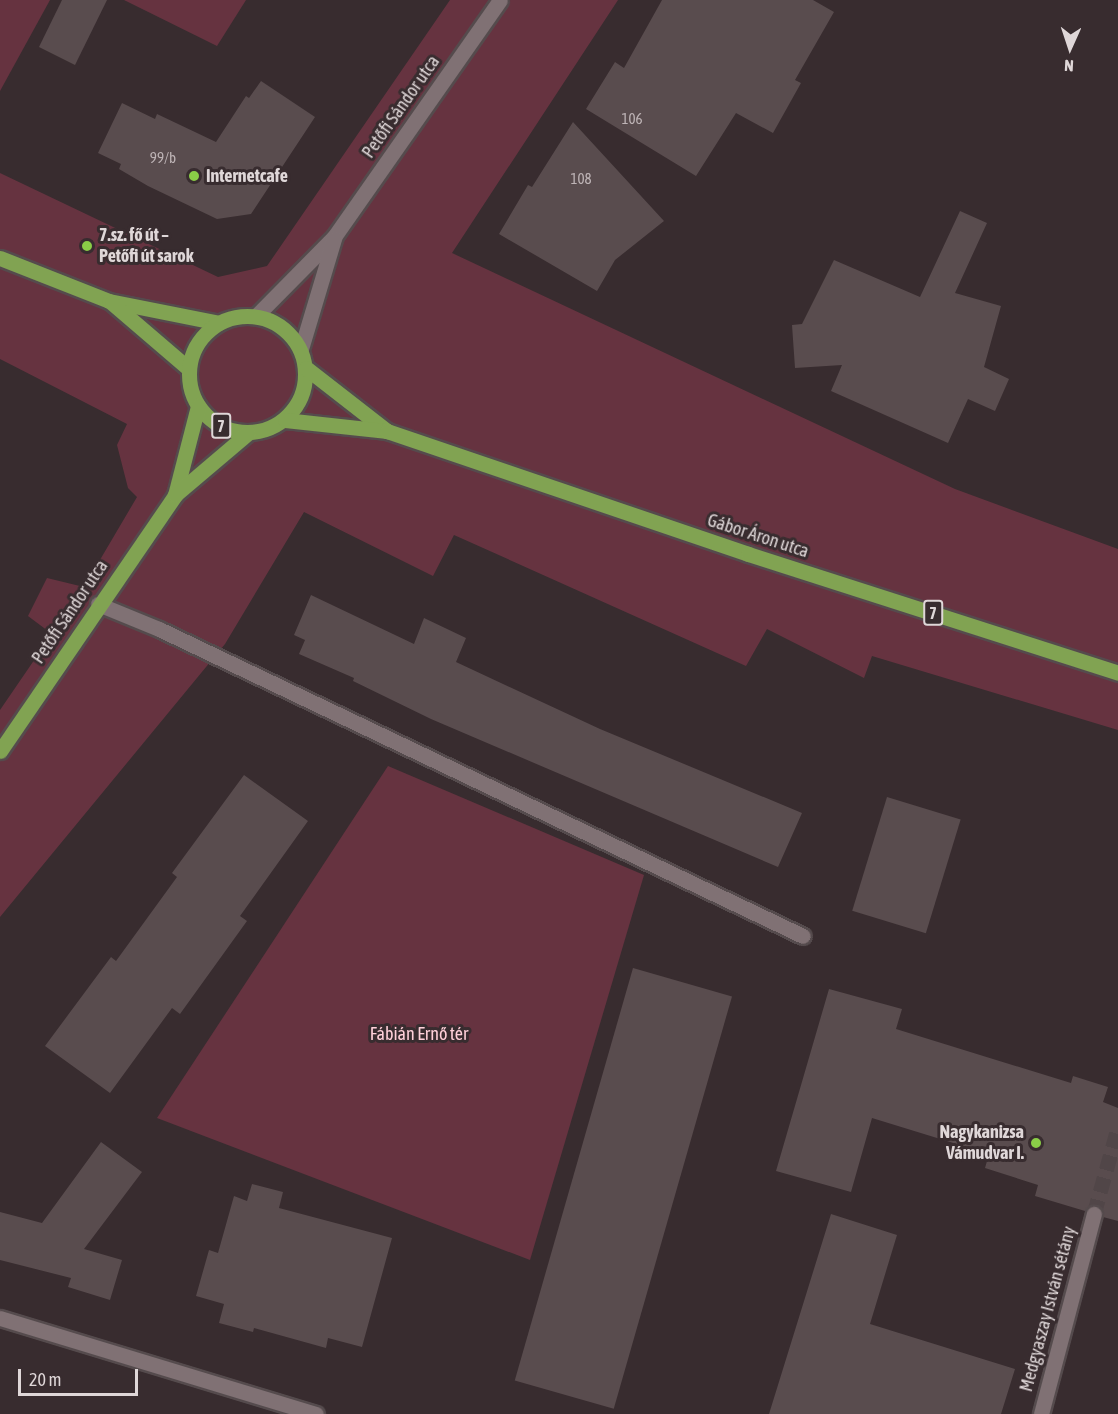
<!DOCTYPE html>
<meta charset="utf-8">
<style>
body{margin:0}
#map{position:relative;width:1118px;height:1414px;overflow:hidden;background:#382c2f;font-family:"Asap Condensed",sans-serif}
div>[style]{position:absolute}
.green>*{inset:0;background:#663340}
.building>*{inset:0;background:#594c4e;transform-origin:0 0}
.minor-tunnel>*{height:15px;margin-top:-7.5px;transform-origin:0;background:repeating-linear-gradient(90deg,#514648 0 15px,transparent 0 23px)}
.roads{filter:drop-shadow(2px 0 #554b4d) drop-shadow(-2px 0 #554b4d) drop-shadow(0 2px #554b4d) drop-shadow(0 -2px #554b4d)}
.minor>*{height:15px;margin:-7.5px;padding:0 7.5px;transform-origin:7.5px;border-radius:7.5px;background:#807174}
.major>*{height:15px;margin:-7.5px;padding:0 7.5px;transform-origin:7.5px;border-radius:7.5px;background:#81a352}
.major>.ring{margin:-7.5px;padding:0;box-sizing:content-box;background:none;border:15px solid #81a352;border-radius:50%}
.dots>*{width:16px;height:16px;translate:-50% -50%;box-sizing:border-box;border:3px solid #382c2f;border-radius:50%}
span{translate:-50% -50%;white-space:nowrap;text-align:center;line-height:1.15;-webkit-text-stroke:6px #382c2f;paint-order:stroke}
.number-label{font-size:15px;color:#beb4b6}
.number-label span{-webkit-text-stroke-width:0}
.shield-label span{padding:2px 4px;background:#382c2f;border:2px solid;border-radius:4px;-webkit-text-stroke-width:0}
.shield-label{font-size:16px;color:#dfd7d8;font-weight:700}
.street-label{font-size:18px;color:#dfd7d8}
.poi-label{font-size:18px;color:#dfd7d8;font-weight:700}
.left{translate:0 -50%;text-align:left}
.right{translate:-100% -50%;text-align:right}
.park-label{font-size:18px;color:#ffd0d9}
.north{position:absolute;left:1040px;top:18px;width:60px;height:60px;-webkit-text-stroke:4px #382c2f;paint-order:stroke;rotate:183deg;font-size:16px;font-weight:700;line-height:24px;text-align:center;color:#dfd7d8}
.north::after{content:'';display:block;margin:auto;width:21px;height:27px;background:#dfd7d8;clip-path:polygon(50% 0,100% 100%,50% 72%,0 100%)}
.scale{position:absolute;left:18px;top:1369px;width:120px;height:27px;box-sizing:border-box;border:3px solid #dfd7d8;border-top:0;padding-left:8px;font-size:18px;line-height:21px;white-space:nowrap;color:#dfd7d8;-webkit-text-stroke:4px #382c2f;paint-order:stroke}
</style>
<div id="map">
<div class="green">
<div style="clip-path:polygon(0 0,50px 0,0 91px)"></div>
<div style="clip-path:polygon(124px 0,246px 0,217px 46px)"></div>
<div style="clip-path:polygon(450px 0,618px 0,452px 253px,955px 489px,1118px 549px,1118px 730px,872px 656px,864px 678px,767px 629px,746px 666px,454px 535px,433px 576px,304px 512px,225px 644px,0 917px,0 710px,52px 634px,28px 616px,47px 578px,84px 587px,137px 497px,128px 488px,117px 445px,127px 424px,0 359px,0 173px,218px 277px,267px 266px)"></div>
<div style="clip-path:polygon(388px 766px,644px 875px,530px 1260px,157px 1118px)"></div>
</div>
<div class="building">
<div style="clip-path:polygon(62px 0,107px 0,75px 65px,39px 47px)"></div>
<div style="clip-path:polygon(662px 0,813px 0,834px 12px,795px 80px,801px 83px,773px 133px,736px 113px,696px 176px,586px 109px,615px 62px,624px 68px)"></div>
<div style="clip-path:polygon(261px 81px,315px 117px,251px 214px,217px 219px,148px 186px,119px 169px,121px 164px,98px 153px,122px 103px,155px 119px,157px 114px,216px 142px,246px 96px,249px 98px)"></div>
<div style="clip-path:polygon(573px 122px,664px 221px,615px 260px,597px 291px,499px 234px,528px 185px,532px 187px)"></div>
<div style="clip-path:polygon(960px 211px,987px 223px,955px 293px,1001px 306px,984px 367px,1009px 379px,995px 411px,968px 399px,948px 443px,831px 391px,842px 365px,795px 368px,792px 325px,802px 324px,834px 260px,920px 297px)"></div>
<div style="clip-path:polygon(311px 595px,414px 644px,424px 618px,466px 638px,456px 662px,600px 729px,802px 813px,778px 867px,431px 719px,353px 681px,354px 678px,299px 654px,305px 640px,294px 635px)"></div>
<div style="clip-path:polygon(244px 775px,308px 821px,240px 916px,247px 921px,180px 1014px,172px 1008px,110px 1093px,45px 1046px,111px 957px,116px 961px,177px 877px,172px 873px)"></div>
<div style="left:887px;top:797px;width:77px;height:119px;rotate:17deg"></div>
<div style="left:633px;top:968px;width:103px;height:429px;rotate:16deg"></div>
<div style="clip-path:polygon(829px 989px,902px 1009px,896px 1029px,1071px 1083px,1073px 1076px,1108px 1087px,1103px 1102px,1118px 1108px,1118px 1221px,1103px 1217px,1097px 1205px,1085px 1211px,1035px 1196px,1038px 1185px,985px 1168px,989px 1154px,872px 1118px,851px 1192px,776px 1171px)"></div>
<div style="clip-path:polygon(101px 1142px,142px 1172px,84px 1249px,122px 1260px,110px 1300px,68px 1287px,71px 1278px,0 1260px,0 1212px,42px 1223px)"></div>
<div style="clip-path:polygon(252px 1184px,283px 1192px,279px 1208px,392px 1238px,362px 1347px,328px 1338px,326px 1348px,254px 1328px,253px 1332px,219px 1323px,224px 1304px,196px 1296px,209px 1250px,218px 1253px,234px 1196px,247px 1201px)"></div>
<div style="clip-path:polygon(831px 1214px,897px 1235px,870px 1324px,1015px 1369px,1001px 1414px,769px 1414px)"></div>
</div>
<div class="minor-tunnel">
<div style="left:1094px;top:1214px;width:89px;rotate:-74.4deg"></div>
</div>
<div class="roads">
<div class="minor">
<div style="left:256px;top:316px;width:111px;rotate:-45.4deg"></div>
<div style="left:334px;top:237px;width:289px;rotate:-55deg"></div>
<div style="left:301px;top:349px;width:115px;rotate:-73.3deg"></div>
<div style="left:98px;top:604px;width:66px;rotate:22.3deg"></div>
<div style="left:159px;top:629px;width:713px;rotate:25.49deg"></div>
<div style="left:0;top:1318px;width:330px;rotate:16.9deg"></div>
<div style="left:1041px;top:1414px;width:207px;rotate:-75.2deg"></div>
</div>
<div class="major">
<div style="left:0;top:258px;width:117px;rotate:21.5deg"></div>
<div style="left:109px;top:301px;width:112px;rotate:11.3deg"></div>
<div style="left:112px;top:303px;width:101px;rotate:40.6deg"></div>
<div class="ring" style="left:189px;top:316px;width:101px;height:101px"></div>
<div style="left:306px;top:368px;width:103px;rotate:37.9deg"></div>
<div style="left:285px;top:420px;width:103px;rotate:6.2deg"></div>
<div style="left:387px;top:431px;width:381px;rotate:18.8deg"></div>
<div style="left:748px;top:554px;width:389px;rotate:17.8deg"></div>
<div style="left:175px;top:495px;width:92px;rotate:-75.5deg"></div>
<div style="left:0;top:751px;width:310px;rotate:-55.6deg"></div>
<div style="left:175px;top:495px;width:96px;rotate:-40.3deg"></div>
</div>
</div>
<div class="dots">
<div style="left:194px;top:176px;background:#8ace47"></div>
<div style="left:87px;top:246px;background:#8ace47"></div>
<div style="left:1036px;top:1143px;background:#8ace47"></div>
</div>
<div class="number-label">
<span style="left:632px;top:119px">106</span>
<span style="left:163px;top:158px">99/b</span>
<span style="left:581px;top:179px">108</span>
</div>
<div class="shield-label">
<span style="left:221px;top:426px">7</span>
<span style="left:933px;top:613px">7</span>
</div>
<div class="street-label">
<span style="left:401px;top:107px;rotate:-55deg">Petőfi Sándor utca</span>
<span style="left:758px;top:536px;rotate:18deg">Gábor Áron utca</span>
<span style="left:70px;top:612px;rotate:-56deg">Petőfi Sándor utca</span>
<span style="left:1048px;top:1309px;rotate:-75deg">Medgyaszay István sétány</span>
</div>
<div class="poi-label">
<span class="left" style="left:206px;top:176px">Internetcafe</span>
<span class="left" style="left:99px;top:246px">7.sz. fő út –<br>Petőfi út sarok</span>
<span class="right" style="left:1024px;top:1143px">Nagykanizsa<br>Vámudvar I.</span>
</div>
<div class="park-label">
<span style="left:419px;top:1034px">Fábián Ernő tér</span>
</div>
<div class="north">N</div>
<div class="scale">20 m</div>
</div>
